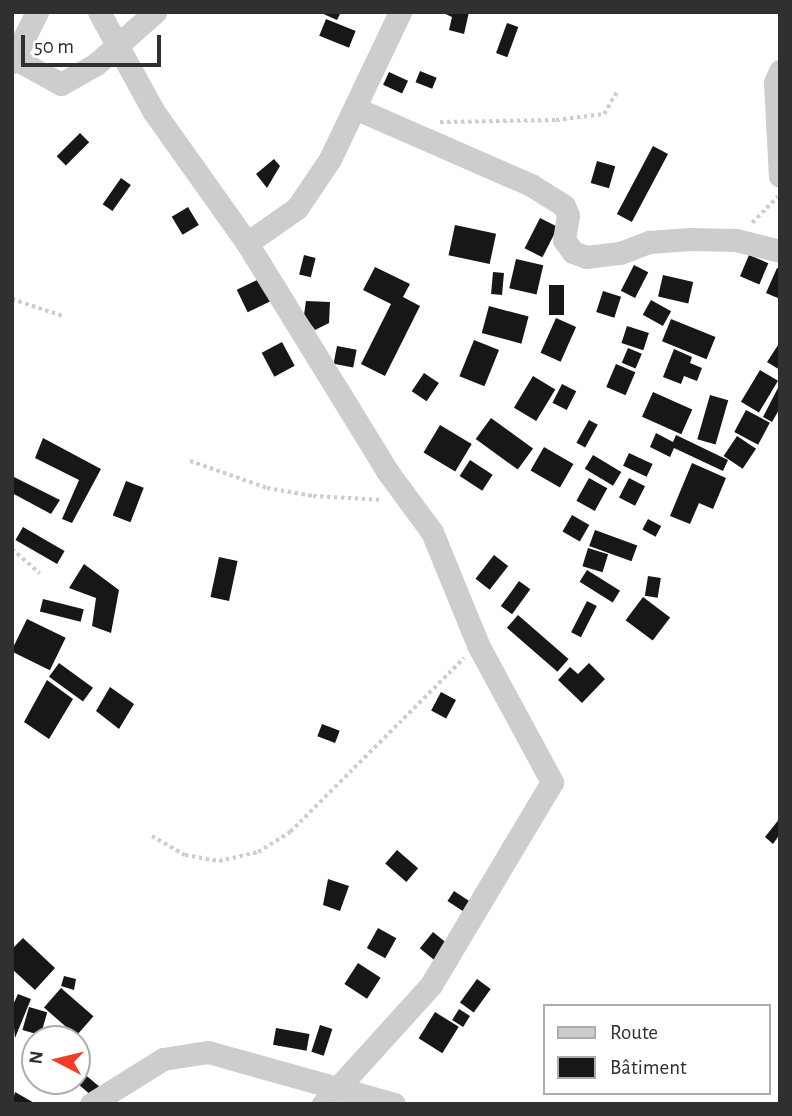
<!DOCTYPE html>
<meta charset="utf-8">
<style>
body{margin:0}
#map{position:relative;width:792px;height:1116px;overflow:hidden;background:#fff;font-family:"Alegreya Sans",sans-serif}
div>[style]{position:absolute}
.building>*{inset:0;background:#171717;transform-origin:0 0}
.path>*{height:3.5px;margin-top:-1.75px;transform-origin:0;background:repeating-linear-gradient(90deg,#cdcdcd 0 3.5px,transparent 0 7px)}
.minor>*{height:23px;margin:-11.5px;padding:0 11.5px;transform-origin:11.5px;border-radius:11.5px;background:#cdcdcd}
span{translate:-50% -50%;white-space:nowrap;text-align:center;line-height:1.15;-webkit-text-stroke:7px #fff;paint-order:stroke}
.frame{position:absolute;inset:0;border:14px solid #303030;pointer-events:none}
.legend{position:absolute;left:543px;top:1004px;width:228px;height:91px;box-sizing:border-box;background:#fff;border:2px solid #acacac;margin:0;padding:9px 12px;list-style:none;font-size:21px;color:#303030}
.legend li{display:flex;align-items:center;gap:14px;height:35px}
.legend b{width:35px;border:2px solid #acacac}
.north{position:absolute;left:21px;top:1025px;width:70px;height:70px;box-sizing:border-box;background:#fff;border:2px solid #acacac;border-radius:50%;rotate:277deg;font-size:19px;font-weight:700;line-height:28px;text-align:center;color:#303030}
.north::after{content:'';display:block;margin:auto;width:24px;height:32px;background:#f03c28;clip-path:polygon(50% 0,100% 100%,50% 72%,0 100%)}
.scale{position:absolute;left:21px;top:35px;width:140px;height:32px;box-sizing:border-box;border:4px solid #303030;border-top:0;padding-left:9px;font-size:21px;line-height:24px;white-space:nowrap;color:#303030;-webkit-text-stroke:5px #fff;paint-order:stroke}
</style>
<div id="map">
<div class="building">
<div style="clip-path:polygon(319px 12px,341px 12px,337px 20px)"></div>
<div style="clip-path:polygon(441px 12px,469px 12px,464px 34px,449px 30px,452px 17px)"></div>
<div style="left:326px;top:19px;width:32px;height:18px;rotate:22deg"></div>
<div style="left:507px;top:23px;width:12px;height:32px;rotate:20deg"></div>
<div style="left:420px;top:71px;width:18px;height:12px;rotate:22deg"></div>
<div style="left:389px;top:72px;width:21px;height:14px;rotate:25deg"></div>
<div style="left:80px;top:133px;width:13px;height:33px;rotate:45deg"></div>
<div style="left:653px;top:146px;width:17px;height:77px;rotate:28deg"></div>
<div style="clip-path:polygon(274px 159px,280px 166px,267px 188px,256px 174px)"></div>
<div style="left:597px;top:161px;width:19px;height:23px;rotate:16deg"></div>
<div style="left:121px;top:178px;width:12px;height:32px;rotate:35deg"></div>
<div style="left:188px;top:207px;width:21px;height:19px;rotate:59deg"></div>
<div style="left:540px;top:218px;width:20px;height:34px;rotate:27deg"></div>
<div style="left:455px;top:225px;width:42px;height:31px;rotate:12deg"></div>
<div style="left:304px;top:255px;width:12px;height:20px;rotate:14deg"></div>
<div style="left:749px;top:255px;width:21px;height:23px;rotate:23deg"></div>
<div style="left:516px;top:259px;width:28px;height:30px;rotate:13deg"></div>
<div style="left:634px;top:265px;width:16px;height:29px;rotate:27deg"></div>
<div style="clip-path:polygon(375px 267px,410px 284px,403px 297px,420px 306px,385px 376px,361px 364px,391px 304px,363px 290px)"></div>
<div style="clip-path:polygon(777px 268px,780px 269px,780px 299px,766px 293px)"></div>
<div style="left:493px;top:272px;width:11px;height:22px;rotate:5deg"></div>
<div style="left:663px;top:275px;width:31px;height:22px;rotate:13deg"></div>
<div style="left:261px;top:278px;width:25px;height:27px;rotate:64deg"></div>
<div style="left:549px;top:285px;width:15px;height:30px"></div>
<div style="left:603px;top:291px;width:19px;height:22px;rotate:18deg"></div>
<div style="left:651px;top:300px;width:23px;height:17px;rotate:29deg"></div>
<div style="clip-path:polygon(306px 301px,330px 302px,329px 323px,315px 330px,304px 315px)"></div>
<div style="left:489px;top:306px;width:41px;height:28px;rotate:15deg"></div>
<div style="left:556px;top:318px;width:22px;height:38px;rotate:24deg"></div>
<div style="left:671px;top:319px;width:48px;height:24px;rotate:22deg"></div>
<div style="left:627px;top:326px;width:23px;height:18px;rotate:18deg"></div>
<div style="left:474px;top:340px;width:27px;height:39px;rotate:22deg"></div>
<div style="left:282px;top:342px;width:27px;height:23px;rotate:62deg"></div>
<div style="clip-path:polygon(780px 342px,780px 370px,767px 362px)"></div>
<div style="left:337px;top:346px;width:20px;height:18px;rotate:11deg"></div>
<div style="left:628px;top:348px;width:15px;height:16px;rotate:23deg"></div>
<div style="clip-path:polygon(674px 349px,692px 357px,690px 363px,702px 368px,697px 381px,684px 376px,681px 384px,663px 377px)"></div>
<div style="left:616px;top:364px;width:21px;height:25px;rotate:23deg"></div>
<div style="left:760px;top:370px;width:21px;height:37px;rotate:31deg"></div>
<div style="left:424px;top:373px;width:18px;height:22px;rotate:34deg"></div>
<div style="left:533px;top:376px;width:26px;height:37px;rotate:31deg"></div>
<div style="left:562px;top:384px;width:16px;height:21px;rotate:27deg"></div>
<div style="clip-path:polygon(780px 384px,780px 408px,772px 422px,763px 417px)"></div>
<div style="left:653px;top:392px;width:43px;height:27px;rotate:24deg"></div>
<div style="left:710px;top:395px;width:19px;height:46px;rotate:16deg"></div>
<div style="left:746px;top:410px;width:27px;height:25px;rotate:28deg"></div>
<div style="left:491px;top:418px;width:52px;height:26px;rotate:36deg"></div>
<div style="left:589px;top:420px;width:10px;height:26px;rotate:29deg"></div>
<div style="left:440px;top:425px;width:37px;height:32px;rotate:31deg"></div>
<div style="clip-path:polygon(656px 433px,673px 442px,676px 435px,728px 460px,723px 471px,674px 448px,670px 457px,650px 447px)"></div>
<div style="left:737px;top:436px;width:23px;height:24px;rotate:34deg"></div>
<div style="clip-path:polygon(43px 438px,101px 469px,72px 523px,62px 519px,79px 480px,35px 458px)"></div>
<div style="left:544px;top:447px;width:34px;height:27px;rotate:30deg"></div>
<div style="left:629px;top:453px;width:26px;height:14px;rotate:25deg"></div>
<div style="left:593px;top:455px;width:33px;height:16px;rotate:31deg"></div>
<div style="left:470px;top:460px;width:27px;height:19px;rotate:33deg"></div>
<div style="clip-path:polygon(692px 463px,726px 478px,713px 509px,699px 503px,690px 524px,670px 516px)"></div>
<div style="clip-path:polygon(12px 476px,60px 500px,51px 514px,12px 493px)"></div>
<div style="left:589px;top:478px;width:21px;height:26px;rotate:29deg"></div>
<div style="left:629px;top:478px;width:18px;height:22px;rotate:27deg"></div>
<div style="left:126px;top:481px;width:19px;height:37px;rotate:21deg"></div>
<div style="left:572px;top:515px;width:20px;height:19px;rotate:30deg"></div>
<div style="left:648px;top:519px;width:15px;height:12px;rotate:28deg"></div>
<div style="left:23px;top:527px;width:48px;height:15px;rotate:30deg"></div>
<div style="left:595px;top:530px;width:45px;height:17px;rotate:20deg"></div>
<div style="left:588px;top:548px;width:21px;height:19px;rotate:17deg"></div>
<div style="left:494px;top:555px;width:18px;height:30px;rotate:38deg"></div>
<div style="left:219px;top:557px;width:19px;height:41px;rotate:12deg"></div>
<div style="clip-path:polygon(84px 564px,119px 590px,111px 633px,92px 626px,96px 598px,69px 588px)"></div>
<div style="left:587px;top:570px;width:39px;height:14px;rotate:32deg"></div>
<div style="left:648px;top:576px;width:13px;height:20px;rotate:9deg"></div>
<div style="left:519px;top:581px;width:14px;height:31px;rotate:36deg"></div>
<div style="left:643px;top:597px;width:34px;height:29px;rotate:37deg"></div>
<div style="left:43px;top:599px;width:42px;height:13px;rotate:14deg"></div>
<div style="left:587px;top:601px;width:11px;height:35px;rotate:27deg"></div>
<div style="left:518px;top:615px;width:67px;height:17px;rotate:41deg"></div>
<div style="left:27px;top:619px;width:43px;height:36px;rotate:26deg"></div>
<div style="left:59px;top:663px;width:42px;height:17px;rotate:36deg"></div>
<div style="clip-path:polygon(589px 663px,605px 679px,582px 703px,558px 680px,570px 667px,578px 674px)"></div>
<div style="clip-path:polygon(47px 680px,73px 699px,49px 739px,24px 722px)"></div>
<div style="clip-path:polygon(110px 687px,134px 704px,119px 729px,96px 711px)"></div>
<div style="left:441px;top:692px;width:17px;height:21px;rotate:28deg"></div>
<div style="left:322px;top:724px;width:19px;height:13px;rotate:21deg"></div>
<div style="clip-path:polygon(780px 818px,780px 834px,773px 844px,765px 837px)"></div>
<div style="left:397px;top:850px;width:28px;height:18px;rotate:41deg"></div>
<div style="clip-path:polygon(328px 879px,349px 886px,340px 911px,323px 905px)"></div>
<div style="left:454px;top:891px;width:20px;height:12px;rotate:33deg"></div>
<div style="left:378px;top:928px;width:21px;height:23px;rotate:29deg"></div>
<div style="left:433px;top:932px;width:26px;height:21px;rotate:39deg"></div>
<div style="clip-path:polygon(23px 938px,55px 968px,35px 990px,12px 969px,12px 949px)"></div>
<div style="left:358px;top:963px;width:27px;height:25px;rotate:33deg"></div>
<div style="clip-path:polygon(64px 976px,76px 979px,74px 990px,61px 986px)"></div>
<div style="left:477px;top:979px;width:17px;height:29px;rotate:36deg"></div>
<div style="left:61px;top:988px;width:43px;height:26px;rotate:41deg"></div>
<div style="clip-path:polygon(18px 994px,31px 999px,15px 1038px,12px 1007px)"></div>
<div style="left:29px;top:1007px;width:19px;height:24px;rotate:16deg"></div>
<div style="left:459px;top:1009px;width:13px;height:13px;rotate:32deg"></div>
<div style="left:435px;top:1012px;width:28px;height:31px;rotate:32deg"></div>
<div style="left:320px;top:1025px;width:13px;height:28px;rotate:18deg"></div>
<div style="left:276px;top:1028px;width:34px;height:17px;rotate:10deg"></div>
<div style="clip-path:polygon(82px 1072px,101px 1088px,93px 1097px,77px 1083px)"></div>
<div style="clip-path:polygon(15px 1092px,36px 1104px,12px 1104px)"></div>
</div>
<div class="path">
<div style="left:440px;top:122px;width:116px;rotate:-1deg"></div>
<div style="left:556px;top:120px;width:48px;rotate:-7.1deg"></div>
<div style="left:604px;top:114px;width:28px;rotate:-60deg"></div>
<div style="left:752px;top:223px;width:37px;rotate:-46deg"></div>
<div style="left:12px;top:299px;width:54px;rotate:18.4deg"></div>
<div style="left:190px;top:461px;width:82px;rotate:19.3deg"></div>
<div style="left:267px;top:488px;width:47px;rotate:9.9deg"></div>
<div style="left:313px;top:496px;width:70px;rotate:3.3deg"></div>
<div style="left:12px;top:549px;width:37px;rotate:41deg"></div>
<div style="left:152px;top:836px;width:38px;rotate:30deg"></div>
<div style="left:185px;top:855px;width:35px;rotate:10deg"></div>
<div style="left:219px;top:861px;width:40px;rotate:-13deg"></div>
<div style="left:258px;top:852px;width:38px;rotate:-32deg"></div>
<div style="left:290px;top:832px;width:246px;rotate:-45deg"></div>
</div>
<div class="minor">
<div style="left:99px;top:12px;width:114px;rotate:61.2deg"></div>
<div style="left:154px;top:112px;width:161px;rotate:54.6deg"></div>
<div style="left:247px;top:243px;width:268px;rotate:58.4deg"></div>
<div style="left:387px;top:471px;width:76px;rotate:53.6deg"></div>
<div style="left:432px;top:532px;width:122px;rotate:67.8deg"></div>
<div style="left:478px;top:645px;width:156px;rotate:61.6deg"></div>
<div style="left:552px;top:782px;width:236px;rotate:120.8deg"></div>
<div style="left:431px;top:985px;width:161px;rotate:132.2deg"></div>
<div style="left:12px;top:57px;width:56px;rotate:28.9deg"></div>
<div style="left:61px;top:84px;width:40px;rotate:-29.7deg"></div>
<div style="left:96px;top:64px;width:79px;rotate:-41.4deg"></div>
<div style="left:12px;top:62px;width:56px;rotate:-63.4deg"></div>
<div style="left:780px;top:71px;width:12px;rotate:114deg"></div>
<div style="left:775px;top:82px;width:94px;rotate:87deg"></div>
<div style="left:357px;top:109px;width:190px;rotate:23.6deg"></div>
<div style="left:531px;top:185px;width:39px;rotate:32deg"></div>
<div style="left:564px;top:206px;width:10px;rotate:66deg"></div>
<div style="left:568px;top:215px;width:25px;rotate:99deg"></div>
<div style="left:564px;top:240px;width:15px;rotate:53deg"></div>
<div style="left:573px;top:252px;width:14px;rotate:21deg"></div>
<div style="left:586px;top:257px;width:34px;rotate:-7deg"></div>
<div style="left:620px;top:253px;width:31px;rotate:-21deg"></div>
<div style="left:649px;top:242px;width:41px;rotate:-4.2deg"></div>
<div style="left:690px;top:239px;width:46px;rotate:1.2deg"></div>
<div style="left:736px;top:240px;width:45px;rotate:14deg"></div>
<div style="left:247px;top:243px;width:61px;rotate:-35deg"></div>
<div style="left:297px;top:208px;width:59px;rotate:-56deg"></div>
<div style="left:330px;top:159px;width:163px;rotate:-64.5deg"></div>
<div style="left:91px;top:1104px;width:85px;rotate:-32deg"></div>
<div style="left:163px;top:1059px;width:46px;rotate:-8.8deg"></div>
<div style="left:208px;top:1052px;width:193px;rotate:15.6deg"></div>
</div>
<div class="frame"></div>
<ul class="legend">
<li><b style="height:9px;background:#cdcdcd"></b>Route</li>
<li><b style="height:19px;background:#171717"></b>Bâtiment</li>
</ul>
<div class="north">N</div>
<div class="scale">50 m</div>
</div>
